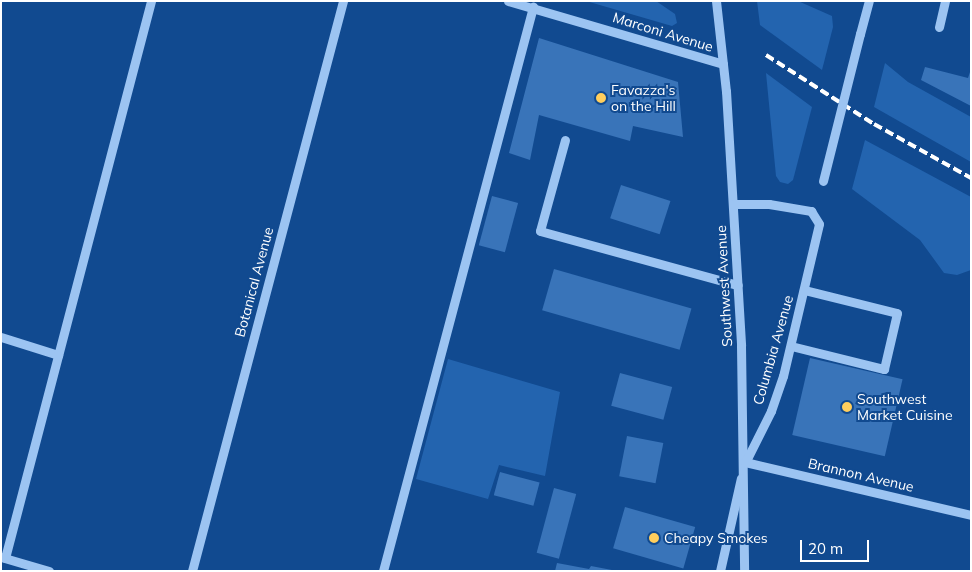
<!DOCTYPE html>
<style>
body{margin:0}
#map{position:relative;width:972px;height:572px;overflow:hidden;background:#114a90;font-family:Mulish,sans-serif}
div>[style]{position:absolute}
.green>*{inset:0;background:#2364af}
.building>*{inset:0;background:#3974b9;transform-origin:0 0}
.minor>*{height:9px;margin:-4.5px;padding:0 4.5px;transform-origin:4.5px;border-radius:4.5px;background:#9cc4f2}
.rail>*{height:4px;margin-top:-2px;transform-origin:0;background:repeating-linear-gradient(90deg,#fff 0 9px,transparent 0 13px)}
.minor-bridge>*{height:9px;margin:-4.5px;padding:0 4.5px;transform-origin:4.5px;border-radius:4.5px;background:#9cc4f2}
.dots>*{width:14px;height:14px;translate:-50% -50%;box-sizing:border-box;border:2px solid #114a90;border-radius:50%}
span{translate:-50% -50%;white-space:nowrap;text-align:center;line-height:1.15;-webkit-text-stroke:4px #114a90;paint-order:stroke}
.street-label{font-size:14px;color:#fff}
.poi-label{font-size:14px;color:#fff}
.left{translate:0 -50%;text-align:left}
.frame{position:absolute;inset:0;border:2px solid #fff;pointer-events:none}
.scale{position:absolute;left:800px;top:540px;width:69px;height:22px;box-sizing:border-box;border:2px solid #fff;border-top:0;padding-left:6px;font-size:15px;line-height:18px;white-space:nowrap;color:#fff;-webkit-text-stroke:4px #114a90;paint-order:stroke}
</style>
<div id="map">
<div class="green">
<div style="clip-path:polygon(586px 1px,656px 1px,675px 14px,677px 23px,672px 26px)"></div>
<div style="clip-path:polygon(757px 1px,798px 1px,832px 16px,833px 27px,822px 70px,760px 25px)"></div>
<div style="clip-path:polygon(885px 63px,908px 82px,971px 117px,971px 162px,874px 107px)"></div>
<div style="clip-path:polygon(766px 73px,812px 107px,793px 180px,788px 184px,780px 182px,776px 176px)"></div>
<div style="clip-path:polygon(865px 140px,971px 197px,971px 270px,957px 275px,944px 273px,920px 240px,852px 189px)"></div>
<div style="clip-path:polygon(448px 359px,560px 392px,545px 476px,499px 465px,488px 499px,416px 479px)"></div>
</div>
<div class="building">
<div style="clip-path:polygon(539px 38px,678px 82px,683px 137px,633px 126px,630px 141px,539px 115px,530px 160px,509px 153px)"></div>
<div style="clip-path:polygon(925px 67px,968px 78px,971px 69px,971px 106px,921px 80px)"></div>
<div style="left:621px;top:185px;width:52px;height:35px;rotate:18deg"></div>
<div style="left:492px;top:196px;width:27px;height:51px;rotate:15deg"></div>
<div style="left:554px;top:269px;width:143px;height:43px;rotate:16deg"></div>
<div style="left:810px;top:358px;width:95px;height:79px;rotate:13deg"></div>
<div style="left:620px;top:373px;width:54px;height:34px;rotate:15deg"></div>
<div style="left:627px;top:436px;width:37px;height:41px;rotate:11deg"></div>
<div style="left:500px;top:472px;width:41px;height:24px;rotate:15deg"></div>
<div style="left:554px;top:488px;width:23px;height:67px;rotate:15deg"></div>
<div style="left:625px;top:507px;width:73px;height:43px;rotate:16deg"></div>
<div style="clip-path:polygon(557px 563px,589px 569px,591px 566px,617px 571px,555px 571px)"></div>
</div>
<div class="minor">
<div style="left:508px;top:1px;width:224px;rotate:16.3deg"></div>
<div style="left:939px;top:27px;width:27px;rotate:-77deg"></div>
<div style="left:860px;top:34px;width:34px;rotate:-75deg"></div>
<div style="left:726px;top:91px;width:255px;rotate:86.6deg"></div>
<div style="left:741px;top:346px;width:225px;rotate:89.2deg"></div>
<div style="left:565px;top:140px;width:94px;rotate:105.4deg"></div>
<div style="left:540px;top:231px;width:205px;rotate:15.3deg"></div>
<div style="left:734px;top:204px;width:35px"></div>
<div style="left:769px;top:204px;width:43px;rotate:9.5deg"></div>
<div style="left:811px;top:211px;width:15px;rotate:58deg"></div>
<div style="left:819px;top:224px;width:156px;rotate:103.3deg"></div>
<div style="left:783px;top:376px;width:37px;rotate:109deg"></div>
<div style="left:771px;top:411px;width:56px;rotate:116.6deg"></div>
<div style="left:1px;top:337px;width:60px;rotate:17.5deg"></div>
<div style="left:791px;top:346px;width:96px;rotate:13.9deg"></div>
<div style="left:884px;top:369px;width:57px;rotate:-76.9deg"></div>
<div style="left:897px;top:313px;width:96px;rotate:-166.1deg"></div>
<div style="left:745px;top:462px;width:232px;rotate:13.2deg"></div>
<div style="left:1px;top:557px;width:50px;rotate:16.3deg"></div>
<div style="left:5px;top:558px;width:576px;rotate:-75.31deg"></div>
<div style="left:192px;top:571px;width:590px;rotate:-75.16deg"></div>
<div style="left:383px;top:571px;width:584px;rotate:-75.11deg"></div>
<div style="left:720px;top:571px;width:95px;rotate:-77.3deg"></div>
</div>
<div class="rail">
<div style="left:766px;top:55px;width:128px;rotate:32.6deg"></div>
<div style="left:874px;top:124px;width:111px;rotate:29.1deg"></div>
</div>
<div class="minor-bridge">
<div style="left:716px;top:1px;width:91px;rotate:83.7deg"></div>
<div style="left:823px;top:181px;width:152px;rotate:-75.9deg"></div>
</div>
<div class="dots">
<div style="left:601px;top:98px;background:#ffce5d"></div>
<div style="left:847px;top:407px;background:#ffce5d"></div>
<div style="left:654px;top:538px;background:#ffce5d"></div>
</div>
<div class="street-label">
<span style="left:663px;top:32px;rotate:17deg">Marconi Avenue</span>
<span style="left:254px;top:282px;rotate:-75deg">Botanical Avenue</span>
<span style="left:724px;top:286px;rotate:-93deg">Southwest Avenue</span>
<span style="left:773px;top:350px;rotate:-74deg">Columbia Avenue</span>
<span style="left:861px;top:475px;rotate:13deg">Brannon Avenue</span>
</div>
<div class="poi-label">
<span class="left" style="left:611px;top:98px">Favazza's<br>on the Hill</span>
<span class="left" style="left:857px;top:407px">Southwest<br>Market Cuisine</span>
<span class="left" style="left:664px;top:538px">Cheapy Smokes</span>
</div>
<div class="frame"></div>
<div class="scale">20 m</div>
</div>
